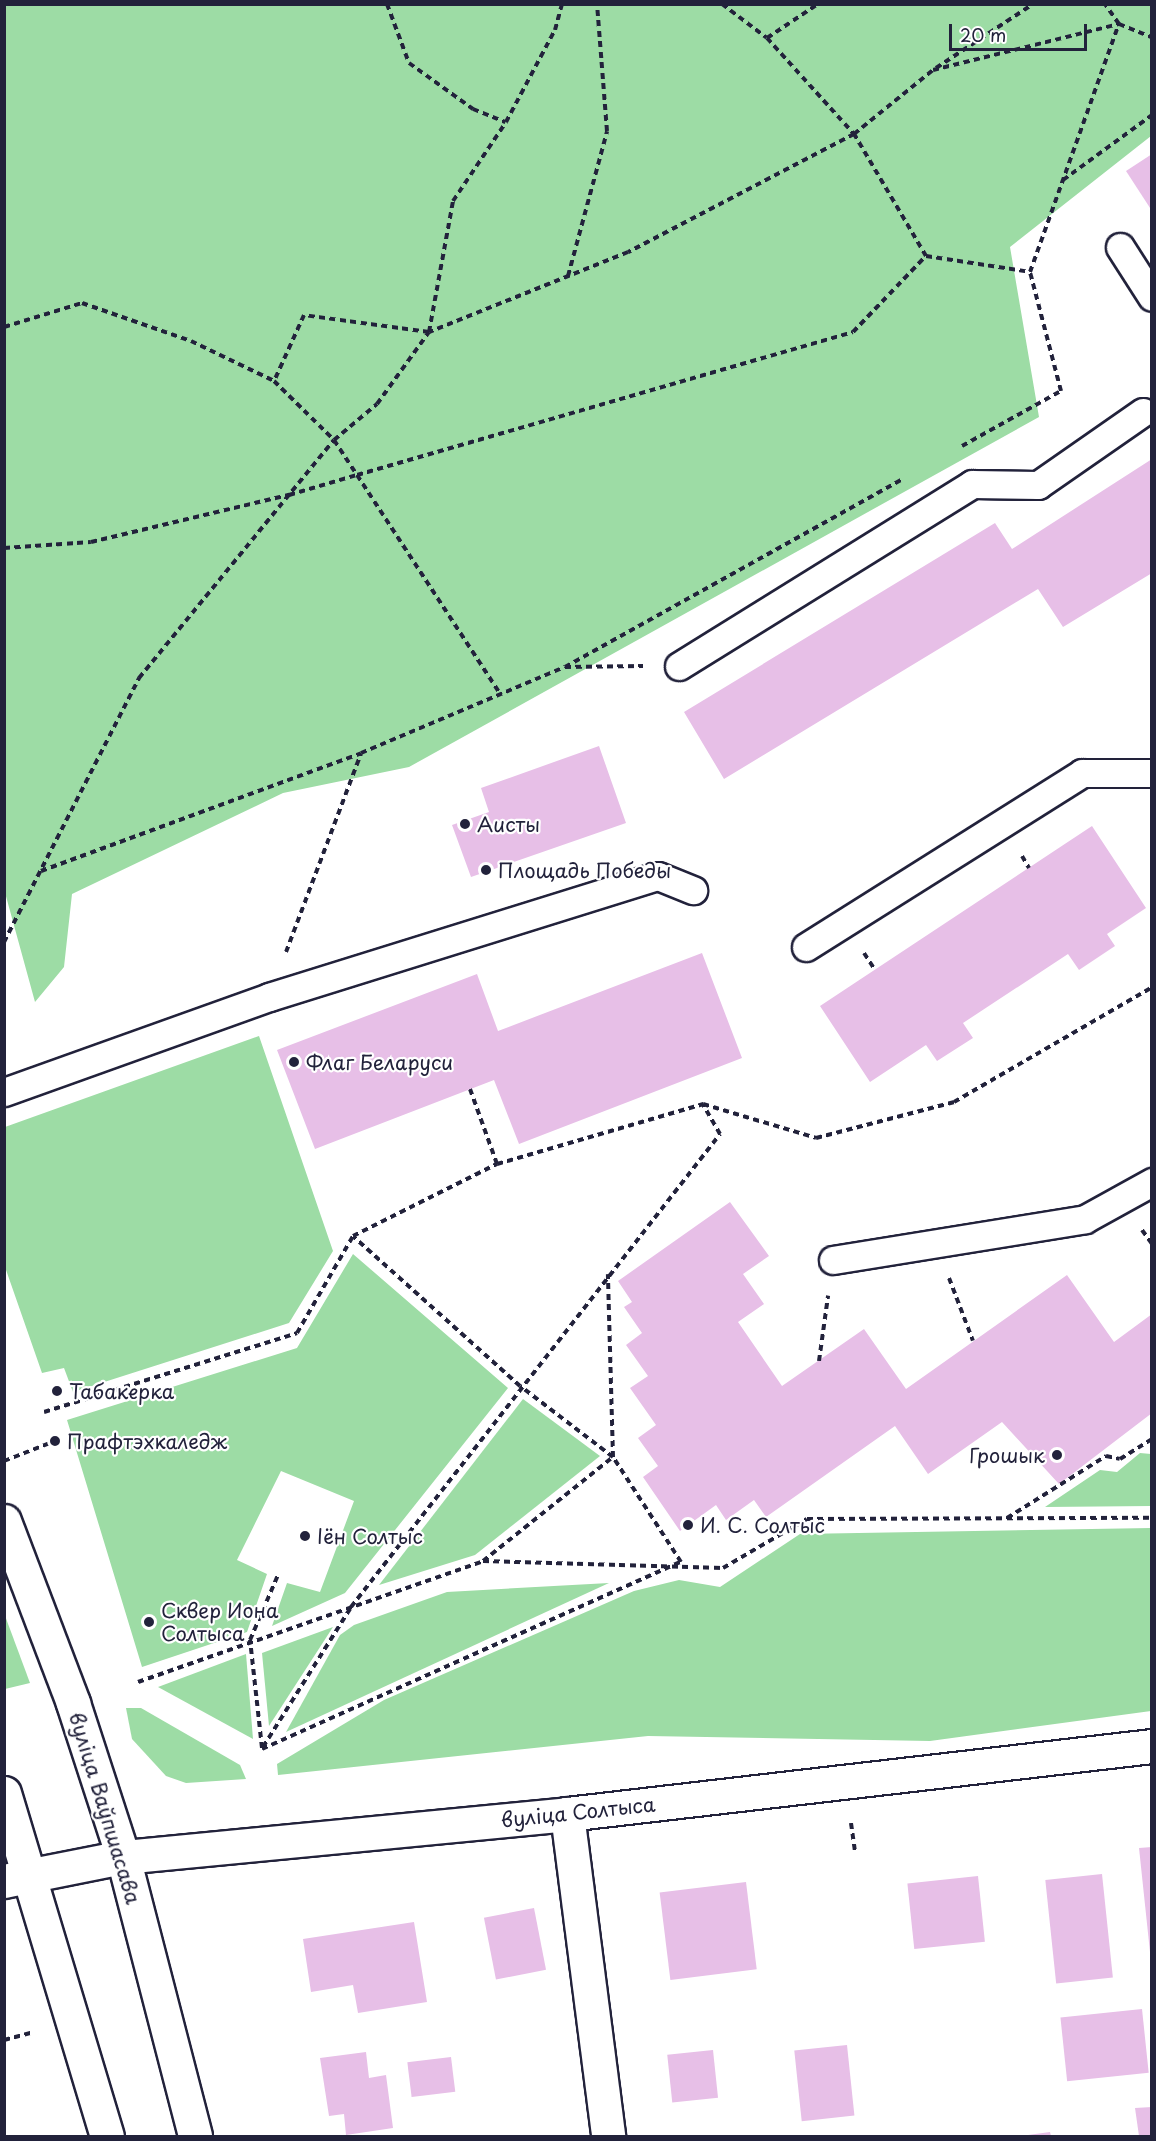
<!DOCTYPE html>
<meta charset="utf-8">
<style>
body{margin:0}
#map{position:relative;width:1156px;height:2141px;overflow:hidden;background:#fff;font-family:"Playpen Sans",sans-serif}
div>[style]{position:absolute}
.green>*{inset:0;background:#9ddca5}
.building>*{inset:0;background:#e7bfe7;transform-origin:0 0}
.path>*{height:4px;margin-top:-2px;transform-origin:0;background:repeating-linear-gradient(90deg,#22223b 0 6px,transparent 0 10.5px)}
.roads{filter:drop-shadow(2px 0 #22223b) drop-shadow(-2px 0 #22223b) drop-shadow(0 2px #22223b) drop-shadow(0 -2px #22223b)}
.service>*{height:27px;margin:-13.5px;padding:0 13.5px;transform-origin:13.5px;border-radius:13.5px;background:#fff}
.minor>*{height:33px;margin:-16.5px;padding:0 16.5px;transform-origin:16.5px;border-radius:16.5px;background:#fff}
.tertiary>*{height:33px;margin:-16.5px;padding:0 16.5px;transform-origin:16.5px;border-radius:16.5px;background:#fff}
.secondary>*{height:33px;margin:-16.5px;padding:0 16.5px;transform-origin:16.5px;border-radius:16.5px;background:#fff}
.dots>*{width:16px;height:16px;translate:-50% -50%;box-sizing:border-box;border:3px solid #fff;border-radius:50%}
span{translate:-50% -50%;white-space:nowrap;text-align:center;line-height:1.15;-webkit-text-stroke:4.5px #fff;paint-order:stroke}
.poi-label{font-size:20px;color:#22223b}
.left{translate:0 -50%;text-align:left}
.right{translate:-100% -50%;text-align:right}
.street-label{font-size:20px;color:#22223b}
.frame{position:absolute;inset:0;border:6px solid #22223b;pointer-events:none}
.scale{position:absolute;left:949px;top:24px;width:138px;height:27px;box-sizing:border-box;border:3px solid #22223b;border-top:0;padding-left:8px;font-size:18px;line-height:21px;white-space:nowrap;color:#22223b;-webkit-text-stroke:4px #fff;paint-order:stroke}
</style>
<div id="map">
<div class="green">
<div style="clip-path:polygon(4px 5px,1151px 5px,1151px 136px,1010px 247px,1039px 417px,409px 767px,283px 793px,72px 894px,64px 967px,35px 1002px,4px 889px)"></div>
<div style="clip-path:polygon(259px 1036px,333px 1251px,289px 1323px,73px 1392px,64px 1368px,42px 1373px,5px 1267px,5px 1127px)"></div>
<div style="clip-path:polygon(353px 1254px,508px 1388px,345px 1593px,272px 1626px,287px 1583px,320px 1592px,354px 1501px,281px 1471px,237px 1560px,267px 1574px,247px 1632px,142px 1667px,67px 1420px,297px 1348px)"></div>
<div style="clip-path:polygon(523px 1399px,600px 1456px,475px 1555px,379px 1585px)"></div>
<div style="clip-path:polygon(1140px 1453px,1151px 1454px,1151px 1506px,1045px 1507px,1100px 1470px,1117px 1472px)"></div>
<div style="clip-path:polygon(1151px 1528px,1151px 1711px,930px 1741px,648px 1736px,278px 1775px,277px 1764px,384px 1700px,634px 1591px,679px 1580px,720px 1587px,800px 1534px)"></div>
<div style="clip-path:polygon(609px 1583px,286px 1732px,340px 1635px,354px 1625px,447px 1592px)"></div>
<div style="clip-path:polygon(4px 1613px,30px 1683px,5px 1689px,4px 1689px)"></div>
<div style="clip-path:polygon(333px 1627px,269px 1726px,262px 1653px)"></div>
<div style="clip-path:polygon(246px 1654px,253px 1739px,158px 1687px)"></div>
<div style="clip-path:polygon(126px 1708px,141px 1708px,240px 1765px,246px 1779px,186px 1783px,166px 1776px,132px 1739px)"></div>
</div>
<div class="building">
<div style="clip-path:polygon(1152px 154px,1152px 211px,1126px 171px)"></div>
<div style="clip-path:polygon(1152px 459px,1152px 573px,1063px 627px,1038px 589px,724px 779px,684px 712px,995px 523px,1012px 549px)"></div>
<div style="clip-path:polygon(599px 746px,626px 823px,471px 877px,452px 825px,489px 812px,481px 788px)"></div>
<div style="clip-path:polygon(1092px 826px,1146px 908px,1107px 934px,1115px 946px,1079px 970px,1068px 954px,963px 1023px,973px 1038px,937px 1061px,926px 1045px,870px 1082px,820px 1006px)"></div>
<div style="clip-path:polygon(702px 953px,742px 1058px,519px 1144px,494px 1080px,315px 1149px,277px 1050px,477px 974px,498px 1031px)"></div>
<div style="clip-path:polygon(730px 1202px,769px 1256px,743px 1274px,764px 1304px,738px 1322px,782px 1386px,864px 1329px,906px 1389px,1067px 1275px,1114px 1342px,1152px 1314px,1152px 1413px,1059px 1484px,1002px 1422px,928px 1474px,895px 1426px,766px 1517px,754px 1500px,726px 1520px,716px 1505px,680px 1531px,643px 1477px,658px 1466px,638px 1438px,656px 1425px,630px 1388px,648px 1376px,626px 1345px,642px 1333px,624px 1307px,632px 1302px,618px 1281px)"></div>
<div style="clip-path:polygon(1152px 1847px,1152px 1952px,1150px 1952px,1139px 1848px)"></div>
<div style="left:1102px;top:1874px;width:104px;height:57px;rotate:84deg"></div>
<div style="left:978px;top:1876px;width:66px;height:71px;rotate:84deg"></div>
<div style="left:746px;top:1882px;width:88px;height:87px;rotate:83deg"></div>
<div style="left:534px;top:1908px;width:63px;height:51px;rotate:79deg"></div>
<div style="clip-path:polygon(414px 1922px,427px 2002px,358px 2013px,353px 1985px,311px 1992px,303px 1939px)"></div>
<div style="left:1142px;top:2009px;width:64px;height:82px;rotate:84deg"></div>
<div style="left:847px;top:2045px;width:71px;height:53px;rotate:84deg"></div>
<div style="left:713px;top:2050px;width:48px;height:46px;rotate:84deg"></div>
<div style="clip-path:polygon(366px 2052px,369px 2078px,386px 2075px,393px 2128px,346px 2135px,344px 2114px,329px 2116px,320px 2058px)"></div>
<div style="left:451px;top:2057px;width:35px;height:44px;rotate:83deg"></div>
<div style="clip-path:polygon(1152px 2107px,1152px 2136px,1139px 2136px,1135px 2108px)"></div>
<div style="clip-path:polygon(1050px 2132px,1051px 2136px,1028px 2136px,1028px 2135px)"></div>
</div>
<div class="path">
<div style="left:387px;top:4px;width:63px;rotate:69.6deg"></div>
<div style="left:409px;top:63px;width:79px;rotate:35.7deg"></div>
<div style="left:473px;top:109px;width:35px;rotate:22deg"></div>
<div style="left:722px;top:4px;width:56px;rotate:37.1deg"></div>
<div style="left:767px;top:38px;width:130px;rotate:47.8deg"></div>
<div style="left:854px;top:134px;width:102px;rotate:-39deg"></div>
<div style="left:933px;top:70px;width:192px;rotate:-13.9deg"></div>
<div style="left:1119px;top:24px;width:35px;rotate:22deg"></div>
<div style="left:767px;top:38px;width:61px;rotate:-33.7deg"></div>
<div style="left:936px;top:68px;width:116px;rotate:-33.4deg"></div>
<div style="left:1063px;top:180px;width:110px;rotate:-36.1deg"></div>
<div style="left:926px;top:256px;width:105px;rotate:8.7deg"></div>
<div style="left:1030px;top:272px;width:263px;rotate:-70.3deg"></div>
<div style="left:1119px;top:24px;width:24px;rotate:-125deg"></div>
<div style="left:568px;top:276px;width:150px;rotate:-74.9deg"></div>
<div style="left:607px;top:131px;width:127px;rotate:-94.5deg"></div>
<div style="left:4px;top:327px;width:82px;rotate:-17.1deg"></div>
<div style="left:82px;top:303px;width:115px;rotate:19.2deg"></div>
<div style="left:191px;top:341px;width:92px;rotate:25.7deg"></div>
<div style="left:962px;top:446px;width:113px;rotate:-29.1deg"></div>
<div style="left:1061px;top:391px;width:123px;rotate:-104.6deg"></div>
<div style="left:4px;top:548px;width:87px;rotate:-3.9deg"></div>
<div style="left:91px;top:542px;width:204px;rotate:-13.4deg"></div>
<div style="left:289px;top:495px;width:71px;rotate:-16.4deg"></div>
<div style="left:357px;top:475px;width:516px;rotate:-16.08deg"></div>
<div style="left:853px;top:332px;width:105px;rotate:-46.2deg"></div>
<div style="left:926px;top:256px;width:142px;rotate:-120.5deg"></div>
<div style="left:854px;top:134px;width:255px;rotate:152.4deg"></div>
<div style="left:628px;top:252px;width:214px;rotate:158.1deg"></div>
<div style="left:429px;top:332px;width:126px;rotate:-172.3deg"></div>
<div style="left:304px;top:315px;width:72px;rotate:114.4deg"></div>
<div style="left:274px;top:381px;width:84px;rotate:44.5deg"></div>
<div style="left:334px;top:440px;width:42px;rotate:56.7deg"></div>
<div style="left:357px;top:475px;width:263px;rotate:56.8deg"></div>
<div style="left:565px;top:667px;width:387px;rotate:-29.1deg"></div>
<div style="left:1022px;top:856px;width:14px;rotate:60deg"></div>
<div style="left:41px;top:871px;width:341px;rotate:-20.2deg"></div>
<div style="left:361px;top:753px;width:221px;rotate:-22.9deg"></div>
<div style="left:565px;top:667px;width:78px;rotate:-0.7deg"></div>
<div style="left:4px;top:942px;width:297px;rotate:-62.9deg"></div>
<div style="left:139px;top:678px;width:308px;rotate:-50.7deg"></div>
<div style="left:334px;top:440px;width:56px;rotate:-39.9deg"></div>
<div style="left:377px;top:404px;width:89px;rotate:-54.2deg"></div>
<div style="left:429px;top:332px;width:133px;rotate:-79.6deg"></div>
<div style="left:453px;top:201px;width:95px;rotate:-56.1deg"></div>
<div style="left:506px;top:122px;width:104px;rotate:-62deg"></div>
<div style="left:555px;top:30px;width:27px;rotate:-75deg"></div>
<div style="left:286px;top:952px;width:212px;rotate:-69.3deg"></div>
<div style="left:864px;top:953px;width:20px;rotate:57deg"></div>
<div style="left:470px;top:1089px;width:80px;rotate:70.2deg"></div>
<div style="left:1142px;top:1230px;width:17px;rotate:54deg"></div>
<div style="left:949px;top:1278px;width:67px;rotate:69.1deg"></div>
<div style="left:819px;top:1361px;width:66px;rotate:-82.1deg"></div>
<div style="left:44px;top:1412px;width:265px;rotate:-17.3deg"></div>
<div style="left:297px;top:1333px;width:112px;rotate:-60deg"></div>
<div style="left:353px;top:1236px;width:161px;rotate:-26.6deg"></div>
<div style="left:497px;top:1164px;width:215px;rotate:-16.2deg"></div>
<div style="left:703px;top:1104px;width:118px;rotate:16.7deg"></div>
<div style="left:816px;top:1138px;width:143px;rotate:-14.6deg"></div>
<div style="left:954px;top:1102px;width:229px;rotate:-30.1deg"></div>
<div style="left:4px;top:1461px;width:55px;rotate:-21.4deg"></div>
<div style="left:1007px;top:1518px;width:117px;rotate:-32.1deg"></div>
<div style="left:1106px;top:1456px;width:14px;rotate:12deg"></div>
<div style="left:1120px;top:1459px;width:38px;rotate:-32deg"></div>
<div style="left:483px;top:1561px;width:166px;rotate:-38.7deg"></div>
<div style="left:613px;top:1457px;width:183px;rotate:-91.6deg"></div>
<div style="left:138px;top:1682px;width:366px;rotate:-19.3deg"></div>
<div style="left:483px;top:1561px;width:240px;rotate:1.7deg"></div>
<div style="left:723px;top:1568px;width:97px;rotate:-30.3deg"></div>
<div style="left:807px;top:1519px;width:345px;rotate:-0.2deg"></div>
<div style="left:263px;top:1747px;width:165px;rotate:-57.8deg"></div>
<div style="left:351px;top:1607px;width:600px;rotate:-52.04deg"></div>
<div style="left:720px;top:1134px;width:34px;rotate:-120deg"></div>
<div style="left:262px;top:1748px;width:109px;rotate:-96.3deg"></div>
<div style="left:250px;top:1640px;width:71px;rotate:-66.7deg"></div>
<div style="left:262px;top:1749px;width:459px;rotate:-24.1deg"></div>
<div style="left:681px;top:1562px;width:125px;rotate:-122.9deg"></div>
<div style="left:613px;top:1457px;width:117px;rotate:-142.6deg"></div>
<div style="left:520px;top:1386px;width:224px;rotate:-138.1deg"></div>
<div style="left:851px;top:1823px;width:29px;rotate:82deg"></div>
<div style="left:4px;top:2040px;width:30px;rotate:-15deg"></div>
</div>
<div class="roads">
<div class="service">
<div style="left:1120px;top:247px;width:59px;rotate:57.4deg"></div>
<div style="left:679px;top:666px;width:345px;rotate:-31.8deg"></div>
<div style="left:972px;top:484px;width:66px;rotate:0.9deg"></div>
<div style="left:1038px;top:485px;width:128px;rotate:-34.8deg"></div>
<div style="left:806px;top:947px;width:326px;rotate:-32.2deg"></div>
<div style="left:1082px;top:773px;width:70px"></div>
<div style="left:4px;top:1092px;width:282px;rotate:-19.7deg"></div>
<div style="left:269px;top:997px;width:407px;rotate:-17.3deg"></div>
<div style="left:658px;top:876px;width:38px;rotate:22deg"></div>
<div style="left:833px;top:1260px;width:255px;rotate:-9.2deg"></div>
<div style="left:1085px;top:1219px;width:77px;rotate:-28.9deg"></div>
</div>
<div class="minor">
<div style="left:567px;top:1814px;width:325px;rotate:82.7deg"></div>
</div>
<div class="tertiary">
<div style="left:4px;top:1881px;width:29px;rotate:-12deg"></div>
</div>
<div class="secondary">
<div style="left:4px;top:1521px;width:195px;rotate:69.2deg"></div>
<div style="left:73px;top:1703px;width:162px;rotate:72deg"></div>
<div style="left:123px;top:1857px;width:288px;rotate:75.5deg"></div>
<div style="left:4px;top:1793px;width:358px;rotate:73.3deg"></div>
<div style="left:32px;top:1875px;width:93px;rotate:-11.2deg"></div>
<div style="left:123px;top:1857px;width:446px;rotate:-5.5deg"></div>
<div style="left:567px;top:1814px;width:589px;rotate:-6.63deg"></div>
</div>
</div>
<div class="dots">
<div style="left:465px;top:824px;background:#22223b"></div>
<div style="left:486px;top:870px;background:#22223b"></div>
<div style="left:294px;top:1062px;background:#22223b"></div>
<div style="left:57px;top:1391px;background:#22223b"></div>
<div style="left:55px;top:1441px;background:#22223b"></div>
<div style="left:1057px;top:1455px;background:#22223b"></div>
<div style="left:688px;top:1525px;background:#22223b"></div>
<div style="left:305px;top:1536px;background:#22223b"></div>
<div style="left:149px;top:1622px;background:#22223b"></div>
</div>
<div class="poi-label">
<span class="left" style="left:477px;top:824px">Аисты</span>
<span class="left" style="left:498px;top:870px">Площадь Победы</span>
<span class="left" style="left:306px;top:1062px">Флаг Беларуси</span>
<span class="left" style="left:69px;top:1391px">Табакерка</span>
<span class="left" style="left:67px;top:1441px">Прафтэхкаледж</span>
<span class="right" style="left:1045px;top:1455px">Грошык</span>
<span class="left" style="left:700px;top:1525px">И. С. Солтыс</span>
<span class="left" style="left:317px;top:1536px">Іён Солтыс</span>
<span class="left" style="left:161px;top:1622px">Сквер Иона<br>Солтыса</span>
</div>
<div class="street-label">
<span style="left:105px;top:1808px;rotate:73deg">вуліца Ваўпшасава</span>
<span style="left:578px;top:1812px;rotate:-6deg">вуліца Солтыса</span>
</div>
<div class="frame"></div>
<div class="scale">20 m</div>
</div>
